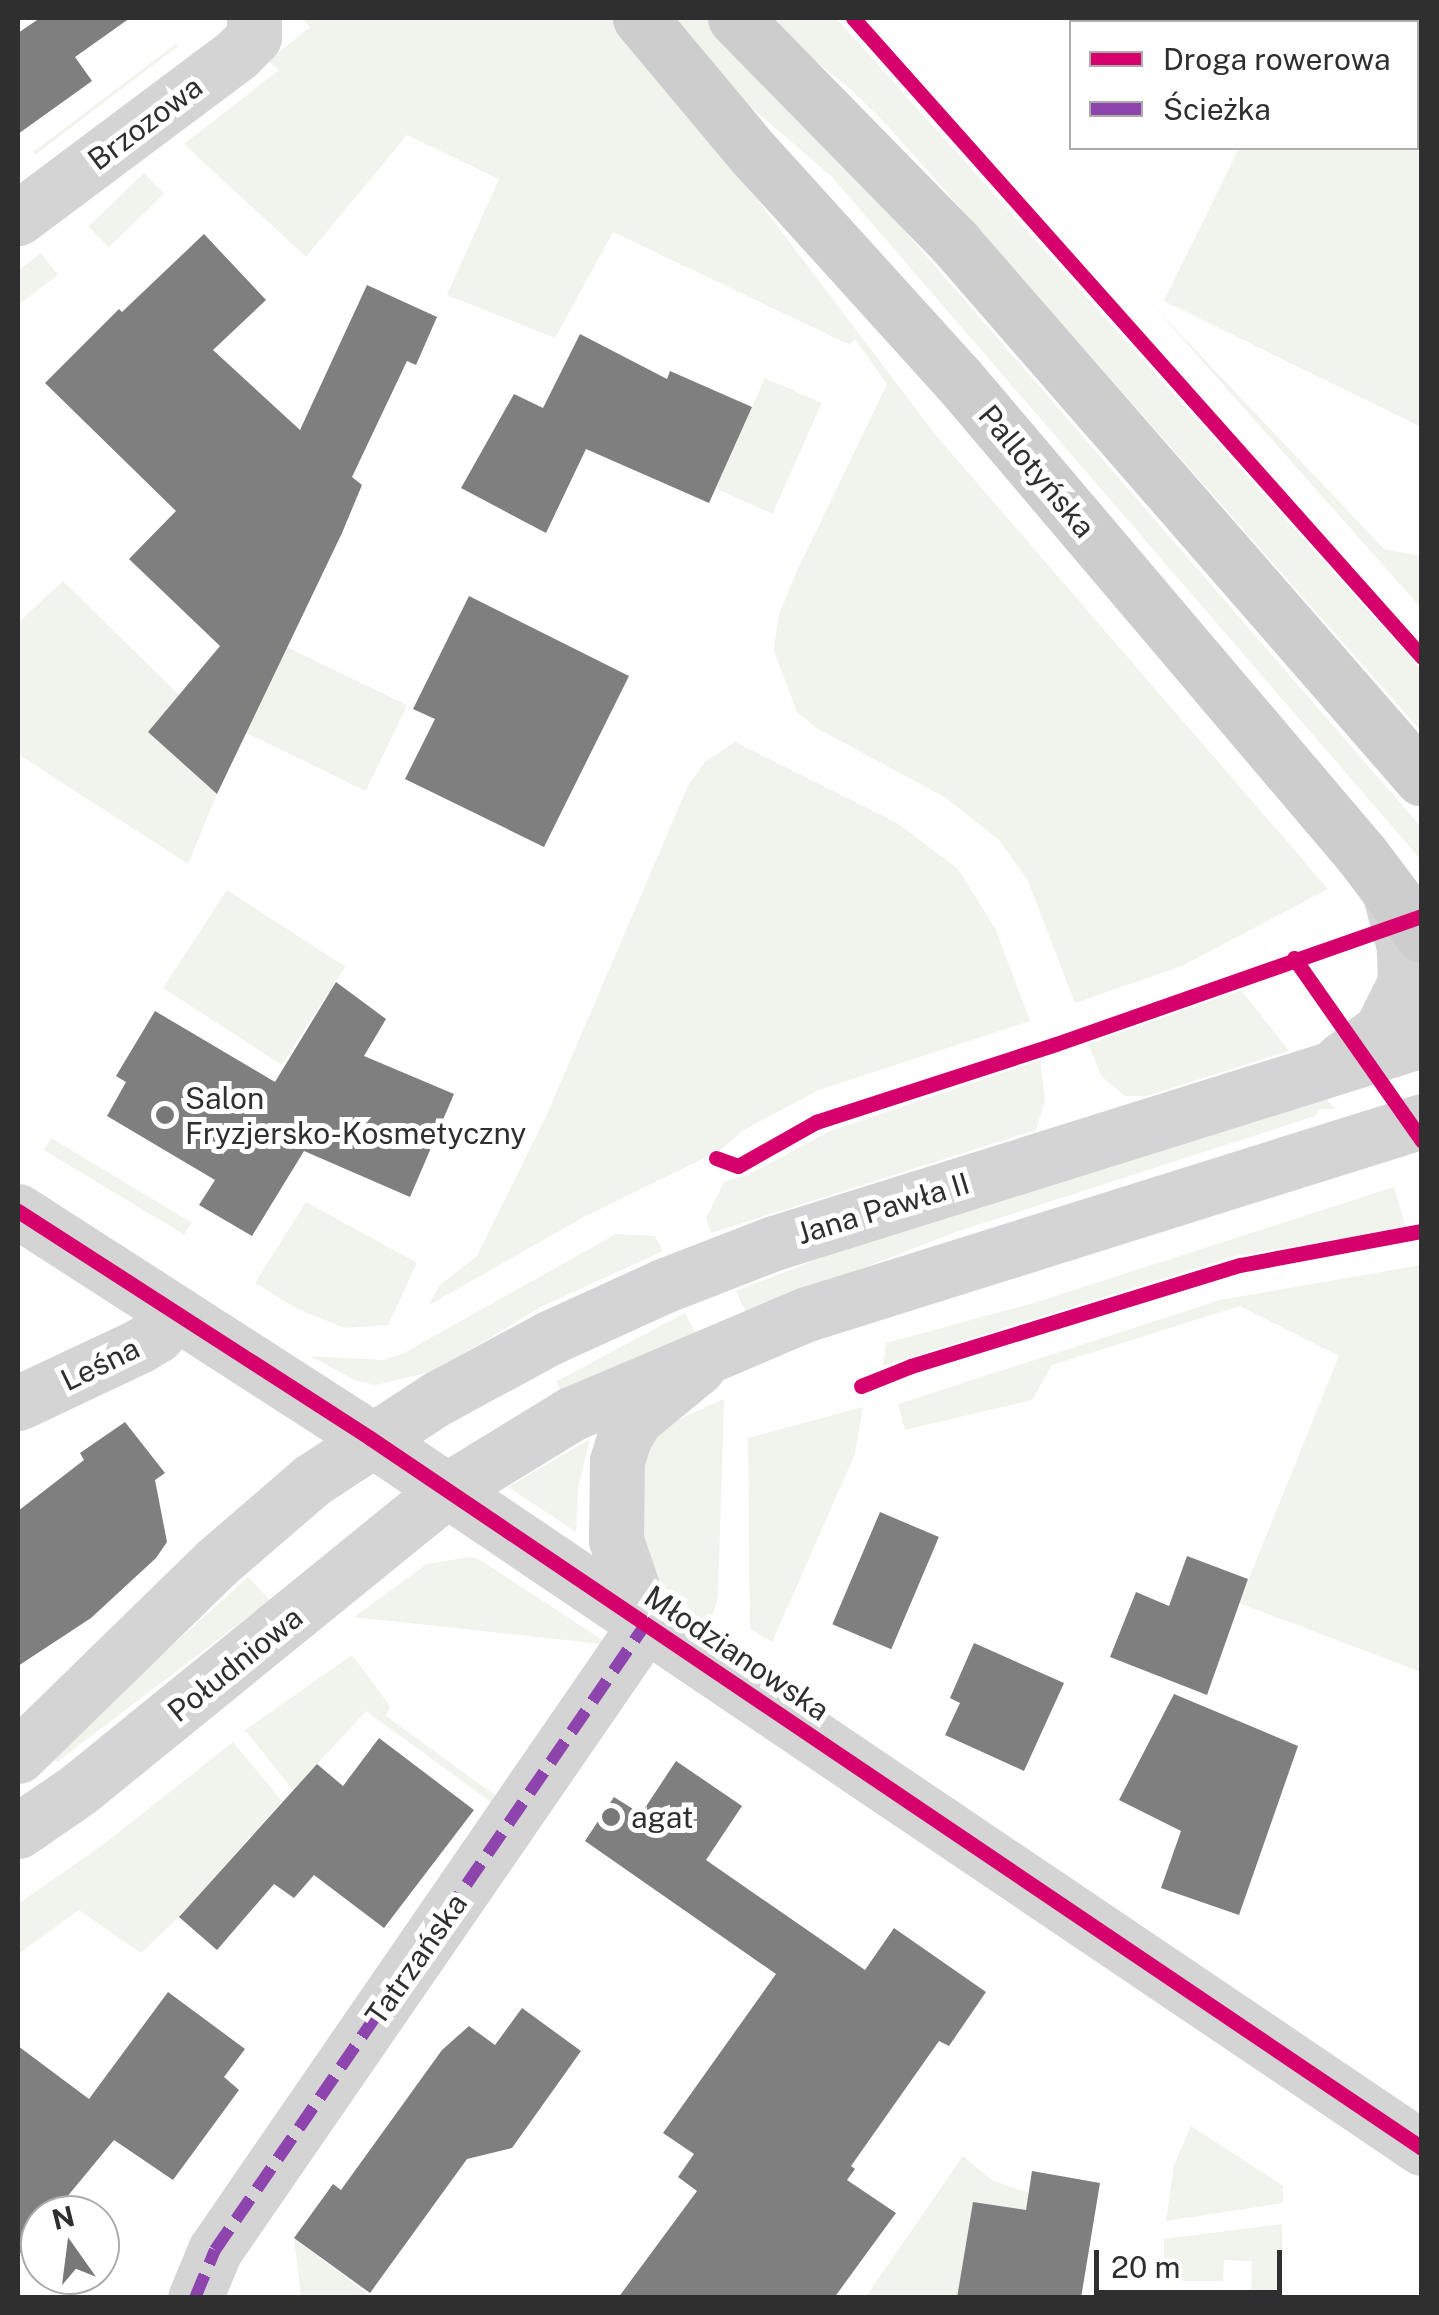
<!DOCTYPE html>
<meta charset="utf-8">
<style>
body{margin:0}
#map{position:relative;width:1439px;height:2315px;overflow:hidden;background:#fff;font-family:"Public Sans",sans-serif}
div>[style]{position:absolute}
.green>*{inset:0;background:#f1f4ed;transform-origin:0 0}
.building>*{inset:0;background:#7f7f7f;transform-origin:0 0}
.minor>*{height:55px;margin:-27.5px;padding:0 27.5px;transform-origin:27.5px;border-radius:27.5px;background:#d4d4d4}
.tertiary>*{height:55px;margin:-27.5px;padding:0 27.5px;transform-origin:27.5px;border-radius:27.5px;background:#d4d4d4}
.secondary>*{height:55px;margin:-27.5px;padding:0 27.5px;transform-origin:27.5px;border-radius:27.5px;background:#cdcdcd}
.quiet>*{height:12px;margin-top:-6px;transform-origin:0;background:repeating-linear-gradient(90deg,#8e44ad 0 25px,transparent 0 37px)}
.cycleway>*{height:15px;margin:-7.5px;padding:0 7.5px;transform-origin:7.5px;border-radius:7.5px;background:#d6006c}
.dots>*{width:28px;height:28px;translate:-50% -50%;box-sizing:border-box;border:5px solid #fff;border-radius:50%}
span{translate:-50% -50%;white-space:nowrap;text-align:center;line-height:1.15;-webkit-text-stroke:10px #fff;paint-order:stroke}
.street-label{font-size:30px;color:#2f2f2f}
.poi-label{font-size:30px;color:#2f2f2f}
.left{translate:0 -50%;text-align:left}
.frame{position:absolute;inset:0;border:20px solid #2f2f2f;pointer-events:none}
.legend{position:absolute;left:1069px;top:20px;width:350px;height:130px;box-sizing:border-box;background:#fff;border:2px solid #acacac;margin:0;padding:12px 18px;list-style:none;font-size:30px;color:#2f2f2f}
.legend li{display:flex;align-items:center;gap:20px;height:50px}
.legend b{width:50px;border:2px solid #acacac}
.north{position:absolute;left:20px;top:2195px;width:100px;height:100px;box-sizing:border-box;background:#fff;border:2px solid #acacac;border-radius:50%;rotate:346deg;font-size:28px;font-weight:700;line-height:40px;text-align:center;color:#2f2f2f}
.north::after{content:'';display:block;margin:auto;width:35px;height:45px;background:#787878;clip-path:polygon(50% 0,100% 100%,50% 72%,0 100%)}
.scale{position:absolute;left:1094px;top:2250px;width:188px;height:45px;box-sizing:border-box;border:5px solid #2f2f2f;border-top:0;padding-left:12px;font-size:30px;line-height:35px;white-space:nowrap;color:#2f2f2f;-webkit-text-stroke:8px #fff;paint-order:stroke}
</style>
<div id="map">
<div class="green">
<div style="clip-path:polygon(302px 18px,620px 18px,934px 433px,1328px 889px,1182px 966px,1075px 1003px,1028px 881px,999px 840px,946px 798px,815px 727px,797px 712px,774px 651px,778px 617px,797px 571px,887px 384px,855px 339px,850px 345px,613px 232px,555px 338px,447px 295px,499px 179px,407px 135px,306px 257px,184px 144px,279px 70px,268px 61px,310px 27px)"></div>
<div style="clip-path:polygon(665px 18px,707px 18px,839px 155px,1421px 827px,1421px 860px,832px 177px,730px 89px)"></div>
<div style="clip-path:polygon(761px 18px,836px 18px,1421px 670px,1421px 731px,887px 125px,848px 87px)"></div>
<div style="clip-path:polygon(176px 44px,178px 46px,35px 155px,33px 152px)"></div>
<div style="clip-path:polygon(1417px 66px,1422px 68px,1421px 427px,1164px 301px,1239px 148px,1416px 148px)"></div>
<div style="left:144px;top:173px;width:29px;height:77px;rotate:46deg"></div>
<div style="clip-path:polygon(41px 253px,58px 275px,18px 305px,18px 271px)"></div>
<div style="clip-path:polygon(1149px 301px,1384px 549px,1421px 556px,1421px 608px)"></div>
<div style="left:765px;top:378px;width:62px;height:121px;rotate:24deg"></div>
<div style="clip-path:polygon(63px 581px,179px 695px,148px 732px,217px 794px,188px 864px,18px 754px,18px 623px)"></div>
<div style="left:285px;top:646px;width:136px;height:95px;rotate:26deg"></div>
<div style="clip-path:polygon(735px 742px,897px 823px,958px 869px,995px 928px,1030px 1021px,819px 1090px,742px 1131px,722px 1149px,582px 1218px,429px 1305px,440px 1285px,477px 1256px,548px 1112px,688px 786px,705px 762px)"></div>
<div style="left:227px;top:890px;width:141px;height:117px;rotate:33deg"></div>
<div style="clip-path:polygon(1241px 990px,1289px 1051px,1146px 1096px,1125px 1096px,1102px 1077px,1088px 1044px)"></div>
<div style="clip-path:polygon(1040px 1060px,1045px 1100px,1036px 1130px,711px 1233px,706px 1218px,724px 1182px,750px 1174px,830px 1131px)"></div>
<div style="clip-path:polygon(1319px 1090px,1335px 1109px,1319px 1109px,1315px 1116px,956px 1232px,746px 1313px,736px 1291px,921px 1219px)"></div>
<div style="left:51px;top:1138px;width:164px;height:14px;rotate:31deg"></div>
<div style="clip-path:polygon(1394px 1187px,1406px 1228px,1235px 1256px,883px 1366px,886px 1343px,1037px 1302px)"></div>
<div style="clip-path:polygon(306px 1202px,417px 1263px,388px 1325px,344px 1328px,296px 1308px,255px 1283px)"></div>
<div style="clip-path:polygon(616px 1234px,655px 1236px,663px 1251px,543px 1306px,434px 1371px,376px 1385px,357px 1381px,310px 1356px,384px 1360px,402px 1354px)"></div>
<div style="clip-path:polygon(1421px 1265px,1421px 1672px,1239px 1603px,1339px 1356px,1240px 1306px,1052px 1365px,1032px 1400px,905px 1430px,898px 1404px,1220px 1300px)"></div>
<div style="left:685px;top:1313px;width:24px;height:146px;rotate:62deg"></div>
<div style="clip-path:polygon(724px 1399px,718px 1597px,709px 1627px,641px 1566px,633px 1466px,666px 1425px)"></div>
<div style="clip-path:polygon(863px 1407px,855px 1454px,772px 1642px,750px 1628px,748px 1438px)"></div>
<div style="clip-path:polygon(590px 1439px,578px 1488px,576px 1532px,508px 1487px)"></div>
<div style="clip-path:polygon(470px 1557px,482px 1561px,610px 1645px,354px 1617px,427px 1564px)"></div>
<div style="clip-path:polygon(248px 1577px,270px 1600px,57px 1762px,50px 1756px)"></div>
<div style="clip-path:polygon(352px 1655px,390px 1706px,386px 1716px,503px 1801px,499px 1808px,366px 1711px,293px 1790px,245px 1730px)"></div>
<div style="clip-path:polygon(233px 1742px,282px 1801px,179px 1917px,141px 1953px,79px 1910px,18px 1954px,18px 1904px,104px 1844px)"></div>
<div style="clip-path:polygon(1191px 2126px,1283px 2186px,1283px 2203px,1166px 2221px,1174px 2165px)"></div>
<div style="clip-path:polygon(963px 2156px,992px 2180px,1029px 2193px,1026px 2210px,957px 2297px,865px 2298px)"></div>
<div style="clip-path:polygon(1282px 2224px,1282px 2297px,1251px 2297px,1252px 2261px,1224px 2260px,1223px 2281px,1164px 2281px,1164px 2239px)"></div>
<div style="clip-path:polygon(294px 2238px,371px 2297px,301px 2297px)"></div>
</div>
<div class="building">
<div style="clip-path:polygon(40px 18px,130px 18px,75px 57px,92px 81px,18px 134px,18px 33px)"></div>
<div style="clip-path:polygon(204px 234px,266px 300px,213px 350px,300px 430px,367px 285px,437px 317px,416px 365px,407px 361px,352px 477px,362px 485px,342px 533px,217px 794px,148px 732px,220px 646px,129px 559px,176px 511px,45px 383px,119px 309px,122px 312px)"></div>
<div style="clip-path:polygon(580px 334px,667px 379px,670px 371px,752px 407px,709px 503px,586px 449px,546px 533px,461px 488px,514px 394px,543px 408px)"></div>
<div style="clip-path:polygon(469px 596px,629px 676px,544px 847px,405px 779px,435px 719px,413px 709px)"></div>
<div style="clip-path:polygon(336px 982px,386px 1019px,364px 1056px,454px 1094px,410px 1197px,304px 1151px,252px 1236px,199px 1205px,215px 1180px,107px 1116px,126px 1082px,116px 1076px,155px 1011px,275px 1082px)"></div>
<div style="clip-path:polygon(125px 1422px,165px 1473px,155px 1480px,167px 1542px,156px 1558px,91px 1618px,18px 1666px,18px 1511px,84px 1460px,80px 1453px)"></div>
<div style="left:880px;top:1512px;width:64px;height:122px;rotate:23deg"></div>
<div style="clip-path:polygon(1187px 1556px,1248px 1579px,1207px 1695px,1110px 1657px,1136px 1592px,1169px 1606px)"></div>
<div style="clip-path:polygon(974px 1643px,1064px 1683px,1024px 1771px,945px 1735px,960px 1703px,950px 1698px)"></div>
<div style="clip-path:polygon(1174px 1694px,1298px 1746px,1239px 1915px,1161px 1888px,1181px 1831px,1119px 1800px)"></div>
<div style="clip-path:polygon(379px 1738px,474px 1810px,384px 1928px,314px 1875px,294px 1898px,274px 1884px,217px 1950px,179px 1917px,317px 1764px,343px 1786px)"></div>
<div style="clip-path:polygon(676px 1761px,742px 1806px,706px 1860px,865px 1970px,894px 1928px,986px 1992px,949px 2046px,939px 2041px,851px 2166px,855px 2169px,847px 2180px,896px 2213px,834px 2298px,618px 2298px,697px 2191px,678px 2177px,694px 2154px,663px 2133px,776px 1974px,585px 1841px,614px 1797px,641px 1814px)"></div>
<div style="clip-path:polygon(168px 1992px,245px 2049px,224px 2077px,239px 2090px,173px 2180px,114px 2140px,52px 2215px,40px 2215px,40px 2229px,18px 2256px,18px 2046px,89px 2099px)"></div>
<div style="clip-path:polygon(522px 2008px,581px 2051px,512px 2148px,467px 2159px,370px 2293px,294px 2238px,333px 2184px,341px 2190px,442px 2050px,469px 2026px,495px 2045px)"></div>
<div style="clip-path:polygon(1032px 2171px,1100px 2183px,1081px 2298px,957px 2298px,973px 2202px,1026px 2210px)"></div>
</div>
<div class="minor">
<div style="left:18px;top:218px;width:274px;rotate:-36.8deg"></div>
<div style="left:237px;top:54px;width:24px;rotate:-45deg"></div>
<div style="left:254px;top:37px;width:19px;rotate:-90deg"></div>
<div style="left:18px;top:1211px;width:419px;rotate:32.8deg"></div>
<div style="left:370px;top:1438px;width:1269px;rotate:34.02deg"></div>
<div style="left:18px;top:1403px;width:134px;rotate:-25.2deg"></div>
<div style="left:139px;top:1346px;width:21px;rotate:-31deg"></div>
<div style="left:157px;top:1335px;width:26px;rotate:-53deg"></div>
<div style="left:645px;top:1625px;width:90px;rotate:-108.8deg"></div>
<div style="left:616px;top:1540px;width:79px;rotate:-89.3deg"></div>
<div style="left:617px;top:1461px;width:24px;rotate:-73deg"></div>
<div style="left:624px;top:1438px;width:23px;rotate:-59deg"></div>
<div style="left:636px;top:1418px;width:80px;rotate:-39.4deg"></div>
<div style="left:195px;top:2298px;width:52px;rotate:-67.4deg"></div>
<div style="left:215px;top:2250px;width:759px;rotate:-55.47deg"></div>
</div>
<div class="tertiary">
<div style="left:1341px;top:1060px;width:50px;rotate:-36.9deg"></div>
<div style="left:1381px;top:1030px;width:54px;rotate:-63.4deg"></div>
<div style="left:1405px;top:982px;width:35px;rotate:-92deg"></div>
<div style="left:1404px;top:947px;width:58px;rotate:-105deg"></div>
<div style="left:18px;top:1756px;width:278px;rotate:-44.3deg"></div>
<div style="left:217px;top:1562px;width:125px;rotate:-40.8deg"></div>
<div style="left:312px;top:1480px;width:150px;rotate:-33.1deg"></div>
<div style="left:438px;top:1398px;width:126px;rotate:-28.4deg"></div>
<div style="left:549px;top:1338px;width:125px;rotate:-24.5deg"></div>
<div style="left:663px;top:1286px;width:119px;rotate:-21.2deg"></div>
<div style="left:774px;top:1243px;width:679px;rotate:-17.39deg"></div>
<div style="left:18px;top:1831px;width:74px;rotate:-34.5deg"></div>
<div style="left:79px;top:1789px;width:474px;rotate:-39.1deg"></div>
<div style="left:447px;top:1490px;width:145px;rotate:-31.5deg"></div>
<div style="left:571px;top:1414px;width:256px;rotate:-23deg"></div>
<div style="left:807px;top:1314px;width:645px;rotate:-17.42deg"></div>
</div>
<div class="secondary">
<div style="left:640px;top:18px;width:176px;rotate:50.1deg"></div>
<div style="left:753px;top:153px;width:305px;rotate:47.8deg"></div>
<div style="left:958px;top:379px;width:624px;rotate:49.68deg"></div>
<div style="left:1362px;top:855px;width:100px;rotate:53.1deg"></div>
<div style="left:735px;top:18px;width:316px;rotate:45.6deg"></div>
<div style="left:956px;top:244px;width:709px;rotate:48.94deg"></div>
</div>
<div class="quiet">
<div style="left:195px;top:2298px;width:52px;rotate:-67.4deg"></div>
<div style="left:215px;top:2250px;width:759px;rotate:-55.47deg"></div>
</div>
<div class="cycleway">
<div style="left:853px;top:18px;width:856px;rotate:48.32deg"></div>
<div style="left:1294px;top:958px;width:223px;rotate:55deg"></div>
<div style="left:716px;top:1158px;width:23px;rotate:20deg"></div>
<div style="left:738px;top:1166px;width:90px;rotate:-29.4deg"></div>
<div style="left:816px;top:1122px;width:252px;rotate:-18deg"></div>
<div style="left:1056px;top:1044px;width:388px;rotate:-19.3deg"></div>
<div style="left:18px;top:1211px;width:419px;rotate:32.8deg"></div>
<div style="left:370px;top:1438px;width:1269px;rotate:34.02deg"></div>
<div style="left:861px;top:1386px;width:54px;rotate:-21.8deg"></div>
<div style="left:911px;top:1366px;width:344px;rotate:-17.1deg"></div>
<div style="left:1240px;top:1265px;width:185px;rotate:-10.6deg"></div>
</div>
<div class="dots">
<div style="left:165px;top:1115px;background:#787878"></div>
<div style="left:611px;top:1817px;background:#787878"></div>
</div>
<div class="street-label">
<span style="left:145px;top:123px;rotate:-37deg">Brzozowa</span>
<span style="left:1037px;top:471px;rotate:50deg">Pallotyńska</span>
<span style="left:883px;top:1208px;rotate:-17deg">Jana Pawła II</span>
<span style="left:100px;top:1364px;rotate:-26deg">Leśna</span>
<span style="left:737px;top:1653px;rotate:34deg">Młodzianowska</span>
<span style="left:235px;top:1664px;rotate:-39deg">Południowa</span>
<span style="left:416px;top:1959px;rotate:-55deg">Tatrzańska</span>
</div>
<div class="poi-label">
<span class="left" style="left:185px;top:1115px">Salon<br>Fryzjersko-Kosmetyczny</span>
<span class="left" style="left:631px;top:1817px">agat</span>
</div>
<div class="frame"></div>
<ul class="legend">
<li><b style="height:12px;background:#d6006c"></b>Droga rowerowa</li>
<li><b style="height:12px;background:#8e44ad"></b>Ścieżka</li>
</ul>
<div class="north">N</div>
<div class="scale">20 m</div>
</div>
